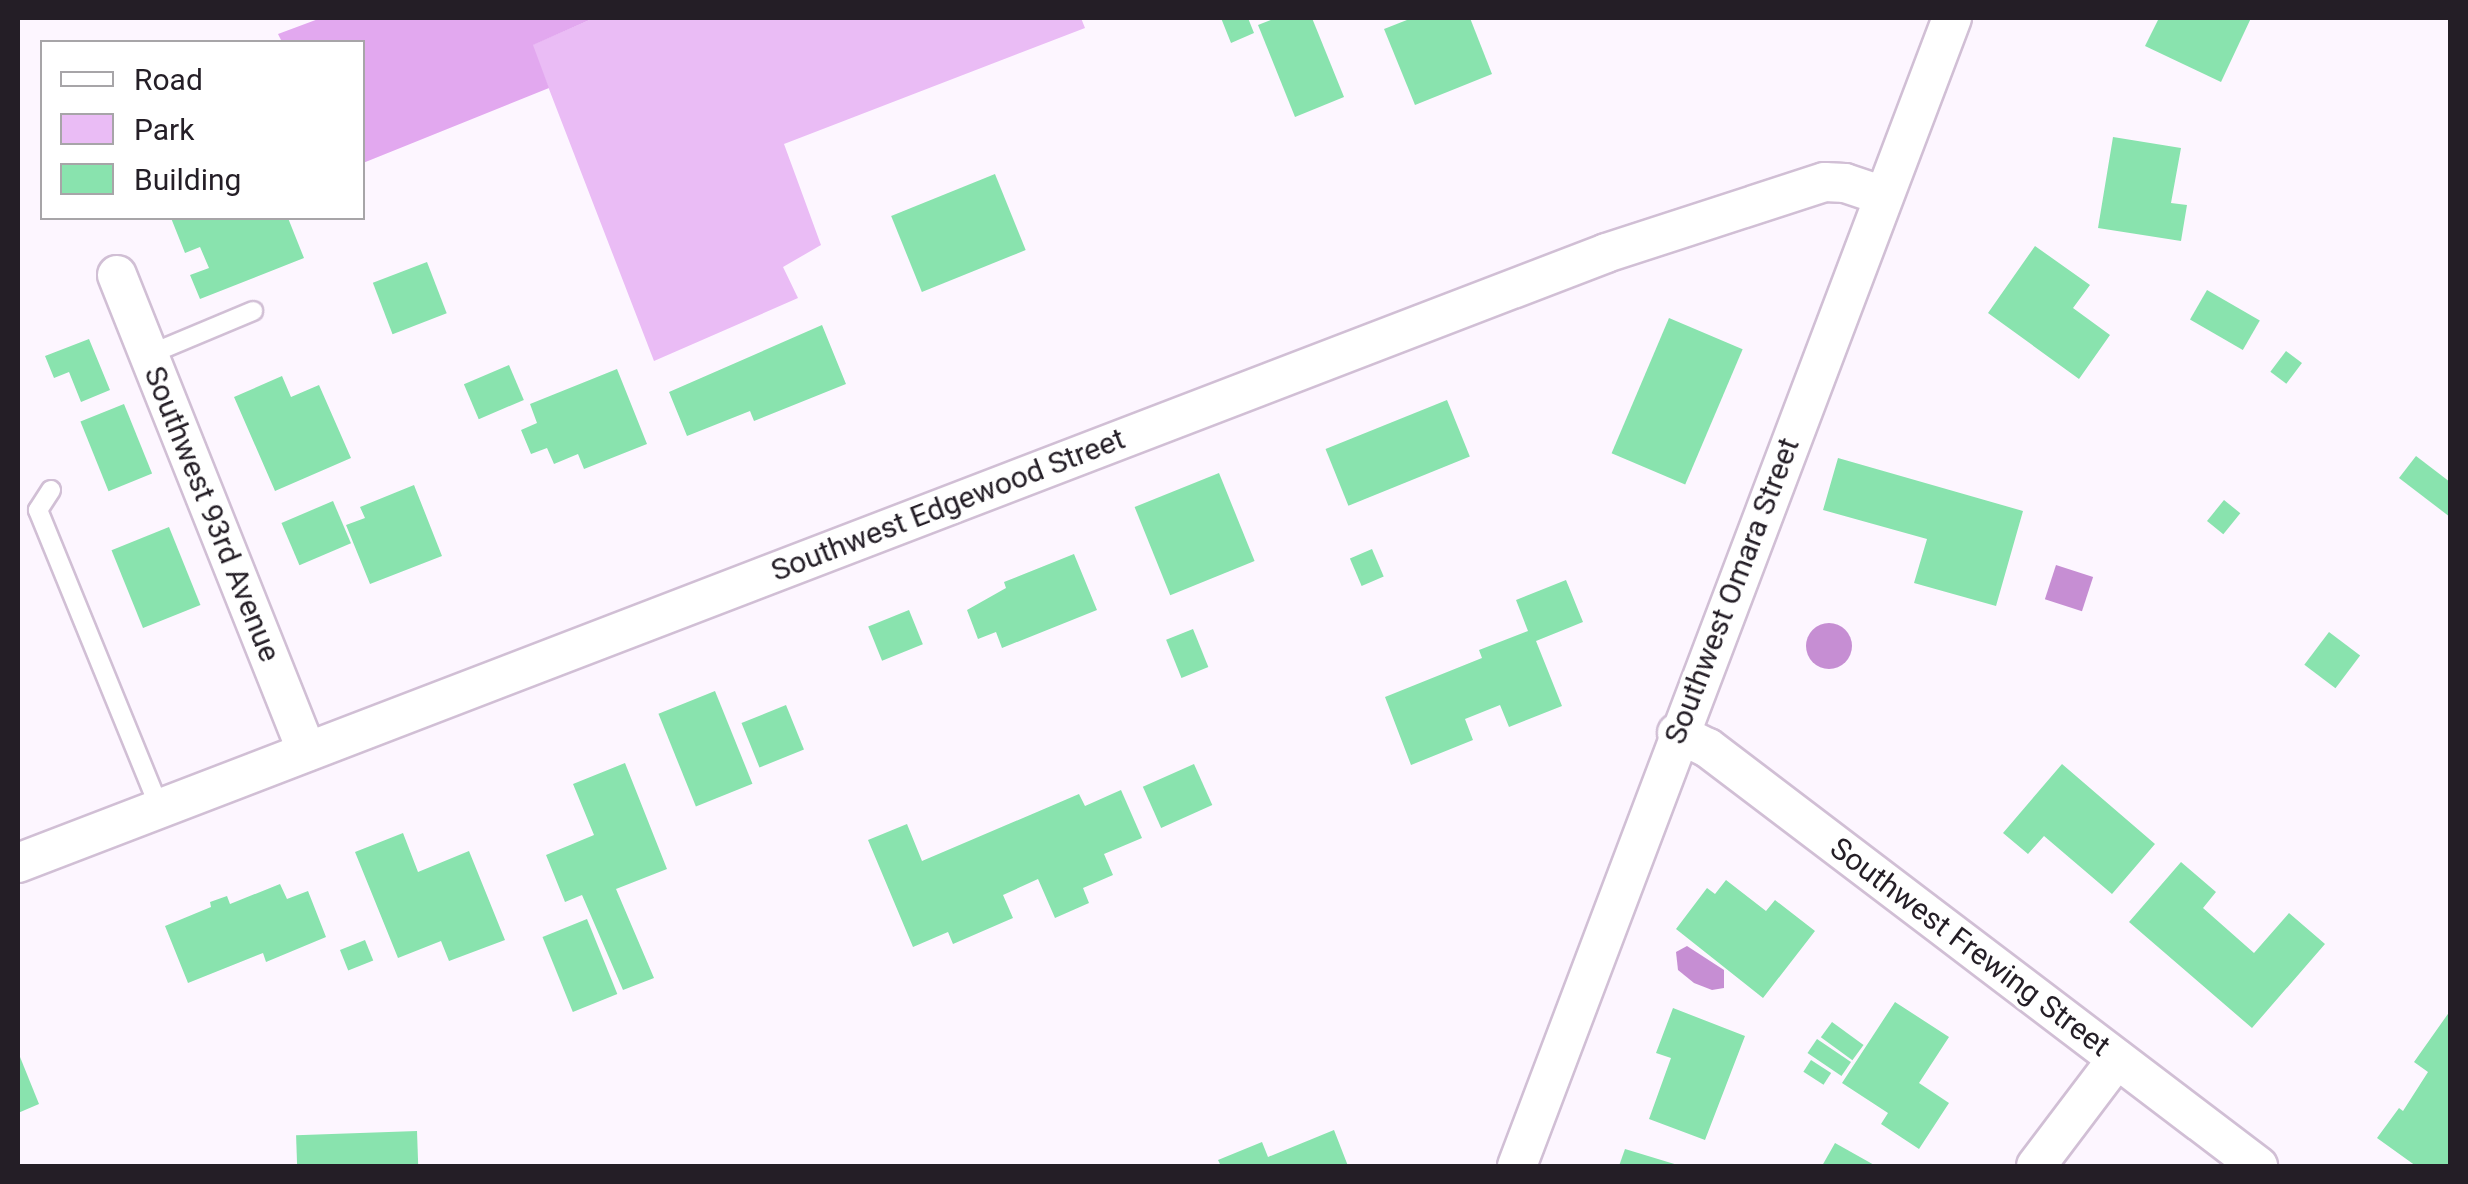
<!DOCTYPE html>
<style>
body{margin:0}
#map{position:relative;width:2468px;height:1184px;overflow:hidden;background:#fdf6ff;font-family:Roboto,sans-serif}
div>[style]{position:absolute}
.green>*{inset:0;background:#eabcf5}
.forest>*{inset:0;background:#e2a8ef}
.water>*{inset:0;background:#c68ed3;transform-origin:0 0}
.round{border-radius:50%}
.building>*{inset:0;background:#89e3ae;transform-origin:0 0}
.roads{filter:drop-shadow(2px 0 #d1bfd5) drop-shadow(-2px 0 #d1bfd5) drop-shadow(0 2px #d1bfd5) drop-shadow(0 -2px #d1bfd5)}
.service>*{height:18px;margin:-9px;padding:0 9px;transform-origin:9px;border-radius:9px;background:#fff}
.minor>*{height:38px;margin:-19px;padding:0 19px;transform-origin:19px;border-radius:19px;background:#fff}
span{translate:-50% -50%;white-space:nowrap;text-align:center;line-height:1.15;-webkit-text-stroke:8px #fff;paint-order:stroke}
.street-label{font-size:30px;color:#241e26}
.frame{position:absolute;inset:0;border:20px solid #241e26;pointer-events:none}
.legend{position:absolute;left:40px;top:40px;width:325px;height:180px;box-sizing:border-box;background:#fff;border:2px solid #a7a5a8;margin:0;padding:12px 18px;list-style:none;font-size:30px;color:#241e26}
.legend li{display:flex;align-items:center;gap:20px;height:50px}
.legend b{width:50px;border:2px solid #a7a5a8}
</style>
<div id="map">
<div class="green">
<div style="clip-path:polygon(594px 18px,1081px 18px,1085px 28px,784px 144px,821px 245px,783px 267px,798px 298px,654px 361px,532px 45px)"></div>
</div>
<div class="forest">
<div style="clip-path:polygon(321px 18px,594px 18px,533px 45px,549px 88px,363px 163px,362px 42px,282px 42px,278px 34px)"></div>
</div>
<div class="water">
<div style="left:2056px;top:565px;width:39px;height:36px;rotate:18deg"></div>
<div class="round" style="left:1806px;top:623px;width:46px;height:46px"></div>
<div style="clip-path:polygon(1687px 946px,1724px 970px,1724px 988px,1712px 990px,1694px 983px,1678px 970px,1676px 952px)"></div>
</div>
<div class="building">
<div style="clip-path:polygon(1221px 18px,1248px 18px,1254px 33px,1231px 43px)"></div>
<div style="clip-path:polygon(1276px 18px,1312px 18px,1344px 97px,1295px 117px,1258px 25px)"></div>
<div style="clip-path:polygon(1412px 18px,1470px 18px,1492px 74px,1415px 105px,1384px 29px)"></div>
<div style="clip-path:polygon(2159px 18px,2251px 18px,2221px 82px,2145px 46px)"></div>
<div style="clip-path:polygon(2113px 137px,2181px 148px,2171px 203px,2187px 205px,2181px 241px,2098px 228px)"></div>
<div style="left:995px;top:174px;width:82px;height:112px;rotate:68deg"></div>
<div style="clip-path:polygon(171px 218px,288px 218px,304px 258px,200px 299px,190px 275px,209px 268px,200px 247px,185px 253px)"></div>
<div style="clip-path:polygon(2035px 246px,2090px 285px,2073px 308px,2110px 335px,2079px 379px,1988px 313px)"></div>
<div style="left:427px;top:262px;width:55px;height:58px;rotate:69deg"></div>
<div style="left:2207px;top:290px;width:61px;height:34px;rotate:30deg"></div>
<div style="left:1669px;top:318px;width:80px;height:147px;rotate:23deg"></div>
<div style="clip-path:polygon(822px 325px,846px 384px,754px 421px,750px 411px,687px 436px,669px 392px)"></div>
<div style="clip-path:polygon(89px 339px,110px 390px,81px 402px,69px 372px,54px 378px,45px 356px)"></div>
<div style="left:2286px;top:351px;width:20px;height:26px;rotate:37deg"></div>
<div style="left:509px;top:365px;width:38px;height:49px;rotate:67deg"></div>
<div style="clip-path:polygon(617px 369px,647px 444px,584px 469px,578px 454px,554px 464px,547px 448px,531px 454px,521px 430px,537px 423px,530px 404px)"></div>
<div style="clip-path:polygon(282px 376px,291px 397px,319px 385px,351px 458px,275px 491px,234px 397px)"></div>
<div style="left:1447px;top:400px;width:61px;height:131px;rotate:68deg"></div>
<div style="left:124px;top:404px;width:75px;height:47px;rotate:68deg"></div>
<div style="clip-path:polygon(2416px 456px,2450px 482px,2450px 517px,2399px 478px)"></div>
<div style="clip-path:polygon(1838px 458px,2023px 511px,1996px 606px,1914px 583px,1927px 539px,1823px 510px)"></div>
<div style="left:1219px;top:473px;width:95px;height:91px;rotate:68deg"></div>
<div style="clip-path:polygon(414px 485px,442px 556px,370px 584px,346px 525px,365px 518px,360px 507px)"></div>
<div style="left:2224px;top:500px;width:21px;height:27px;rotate:39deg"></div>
<div style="left:333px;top:501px;width:46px;height:56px;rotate:67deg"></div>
<div style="left:169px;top:527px;width:84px;height:62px;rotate:68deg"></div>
<div style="left:1372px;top:549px;width:30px;height:24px;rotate:67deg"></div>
<div style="clip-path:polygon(1074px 554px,1097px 610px,1002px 648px,996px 632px,978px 639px,967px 610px,1006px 588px,1004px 582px)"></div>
<div style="clip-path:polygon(1566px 580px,1583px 622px,1536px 641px,1562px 706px,1509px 727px,1500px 705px,1465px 719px,1473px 740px,1411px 765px,1385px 697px,1482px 658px,1479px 650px,1528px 631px,1516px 600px)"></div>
<div style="left:909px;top:610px;width:37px;height:44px;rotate:68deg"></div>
<div style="left:1193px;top:629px;width:41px;height:29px;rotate:68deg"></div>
<div style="left:2329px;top:632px;width:39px;height:41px;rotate:37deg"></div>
<div style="left:715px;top:691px;width:100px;height:61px;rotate:68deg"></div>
<div style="left:786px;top:705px;width:48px;height:48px;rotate:68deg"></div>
<div style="clip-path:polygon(625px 763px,667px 869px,616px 889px,654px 978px,623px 990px,582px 895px,565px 902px,546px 855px,594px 835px,573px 784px)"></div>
<div style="left:1194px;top:764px;width:45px;height:56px;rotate:66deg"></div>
<div style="clip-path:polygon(2062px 764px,2155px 844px,2112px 894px,2044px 836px,2028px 854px,2003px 833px)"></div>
<div style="clip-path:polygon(1121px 790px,1142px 838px,1104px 854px,1113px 875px,1083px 888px,1089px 903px,1055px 918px,1038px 879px,1003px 895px,1013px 918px,953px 944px,948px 932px,913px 947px,868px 840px,907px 824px,922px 861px,1079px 794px,1085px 806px)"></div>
<div style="clip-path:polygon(403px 833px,418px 872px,469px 851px,505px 940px,449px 961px,441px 941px,398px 958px,355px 852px)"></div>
<div style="clip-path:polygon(2181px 862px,2216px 892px,2203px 908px,2254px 953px,2289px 913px,2325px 944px,2252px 1028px,2129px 922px)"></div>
<div style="clip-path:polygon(1726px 880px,1766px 911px,1775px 900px,1815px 931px,1763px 998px,1676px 929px,1707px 888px,1715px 894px)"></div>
<div style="clip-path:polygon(280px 884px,287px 899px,308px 891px,326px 937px,266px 962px,263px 953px,188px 983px,165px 926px,211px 907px,210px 902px,227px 896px,230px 904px)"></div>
<div style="left:587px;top:919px;width:81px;height:48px;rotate:68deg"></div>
<div style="left:365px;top:940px;width:22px;height:27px;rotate:68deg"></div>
<div style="clip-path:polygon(1895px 1002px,1949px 1037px,1919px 1083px,1949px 1103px,1919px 1149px,1881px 1124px,1888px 1113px,1842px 1083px)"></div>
<div style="clip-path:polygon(1673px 1008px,1745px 1036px,1705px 1140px,1649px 1119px,1671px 1058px,1656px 1053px)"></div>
<div style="clip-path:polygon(2450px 1011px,2450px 1165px,2416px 1166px,2377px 1138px,2399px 1108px,2403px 1111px,2428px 1072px,2414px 1062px)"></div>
<div style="left:1832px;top:1022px;width:39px;height:19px;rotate:36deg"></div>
<div style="left:1817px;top:1039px;width:41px;height:17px;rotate:34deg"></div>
<div style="clip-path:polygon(18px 1052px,39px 1104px,18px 1113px)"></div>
<div style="left:1811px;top:1060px;width:24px;height:14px;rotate:33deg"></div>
<div style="clip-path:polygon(1334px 1130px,1348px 1166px,1221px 1166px,1218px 1160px,1262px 1142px,1268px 1157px)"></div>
<div style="left:417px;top:1131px;width:35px;height:121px;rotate:88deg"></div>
<div style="clip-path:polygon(1835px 1143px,1876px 1166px,1822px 1166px)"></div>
<div style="clip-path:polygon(1625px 1149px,1681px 1166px,1619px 1166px)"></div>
</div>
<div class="roads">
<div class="service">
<div style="left:148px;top:355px;width:114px;rotate:-22.7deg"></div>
<div style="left:51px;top:490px;width:24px;rotate:123deg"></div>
<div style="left:38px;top:510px;width:323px;rotate:67.8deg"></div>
</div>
<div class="minor">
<div style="left:117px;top:275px;width:513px;rotate:68.28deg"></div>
<div style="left:1677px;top:733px;width:34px;rotate:26deg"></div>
<div style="left:1708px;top:748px;width:691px;rotate:37.23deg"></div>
<div style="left:18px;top:863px;width:1701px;rotate:-21.01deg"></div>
<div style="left:1606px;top:253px;width:230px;rotate:-18deg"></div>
<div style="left:1825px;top:182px;width:20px;rotate:3deg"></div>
<div style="left:1845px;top:183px;width:41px;rotate:18.4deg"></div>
<div style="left:1517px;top:1166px;width:1228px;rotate:-69.25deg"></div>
<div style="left:2036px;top:1166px;width:134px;rotate:-52.9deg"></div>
</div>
</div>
<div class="street-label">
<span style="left:948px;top:505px;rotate:-21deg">Southwest Edgewood Street</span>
<span style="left:212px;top:514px;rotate:68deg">Southwest 93rd Avenue</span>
<span style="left:1732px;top:591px;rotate:-69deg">Southwest Omara Street</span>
<span style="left:1970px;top:947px;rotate:37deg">Southwest Frewing Street</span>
</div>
<div class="frame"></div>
<ul class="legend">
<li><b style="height:12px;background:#fff"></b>Road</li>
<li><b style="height:28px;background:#eabcf5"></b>Park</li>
<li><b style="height:28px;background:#89e3ae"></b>Building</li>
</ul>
</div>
